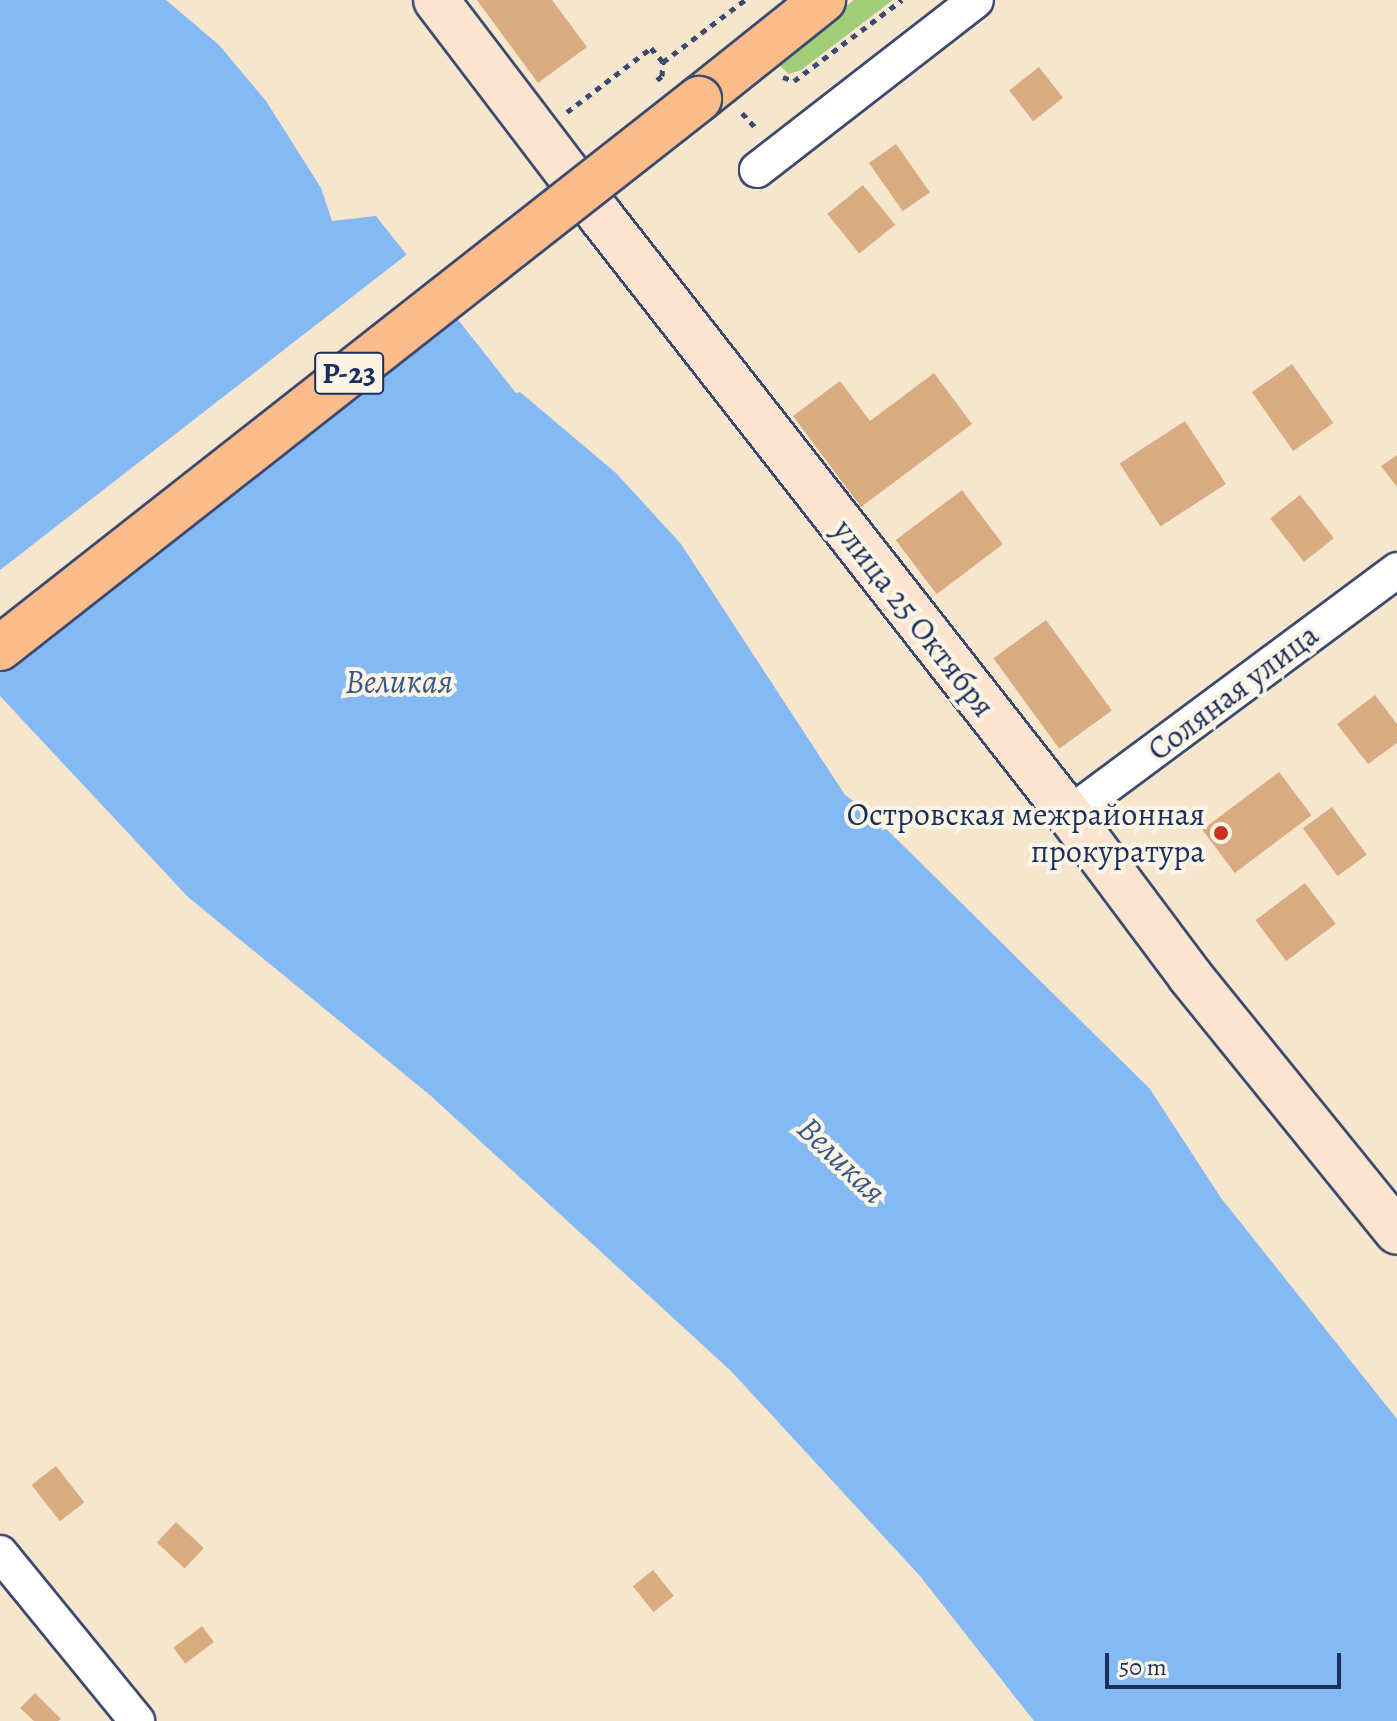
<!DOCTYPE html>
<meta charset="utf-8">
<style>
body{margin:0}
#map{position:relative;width:1397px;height:1721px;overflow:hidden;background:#f6e6cd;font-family:Alegreya,serif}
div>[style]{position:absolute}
.green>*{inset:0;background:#a1cc78}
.water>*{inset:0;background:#84b9f3}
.pier>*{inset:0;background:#f6e6cd}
.building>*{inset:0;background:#d9ab81;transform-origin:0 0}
.path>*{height:5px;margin-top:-2.5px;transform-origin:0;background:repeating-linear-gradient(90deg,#3c4a6f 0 6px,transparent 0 12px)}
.roads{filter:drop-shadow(2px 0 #3c4a6f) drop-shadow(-2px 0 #3c4a6f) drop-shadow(0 2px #3c4a6f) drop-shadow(0 -2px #3c4a6f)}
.minor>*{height:34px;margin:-17px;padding:0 17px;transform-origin:17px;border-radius:17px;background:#fff}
.secondary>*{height:44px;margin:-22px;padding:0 22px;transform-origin:22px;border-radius:22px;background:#fde4d0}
.trunk>*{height:44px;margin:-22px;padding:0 22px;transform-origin:22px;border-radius:22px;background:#f9bc8a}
.bridges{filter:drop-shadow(2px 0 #3c4a6f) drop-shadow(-2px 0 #3c4a6f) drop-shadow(0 2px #3c4a6f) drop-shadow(0 -2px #3c4a6f)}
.trunk-bridge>*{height:44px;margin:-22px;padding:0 22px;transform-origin:22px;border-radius:22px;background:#f9bc8a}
.dots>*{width:22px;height:22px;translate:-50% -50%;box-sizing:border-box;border:4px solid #fcf5e5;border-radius:50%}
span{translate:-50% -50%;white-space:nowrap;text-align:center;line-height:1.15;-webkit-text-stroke:8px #fcf5e5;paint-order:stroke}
.shield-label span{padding:2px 6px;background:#fcf5e5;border:2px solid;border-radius:6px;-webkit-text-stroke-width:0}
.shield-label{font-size:30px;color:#1b2f5e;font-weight:700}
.street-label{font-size:32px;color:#1b2f5e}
.poi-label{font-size:32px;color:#1b2f5e}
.right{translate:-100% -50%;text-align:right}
.water-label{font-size:34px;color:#3a588b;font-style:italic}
.scale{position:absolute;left:1105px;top:1653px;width:236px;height:36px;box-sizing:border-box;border:4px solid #1b2f5e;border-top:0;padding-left:10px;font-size:24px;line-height:28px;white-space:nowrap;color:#1b2f5e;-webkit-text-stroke:6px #fcf5e5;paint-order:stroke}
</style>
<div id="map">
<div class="green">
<div style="clip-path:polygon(854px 0,893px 0,801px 70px,789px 74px,774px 61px)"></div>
</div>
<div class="water">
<div style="clip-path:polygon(0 0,166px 0,219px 45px,266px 101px,321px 188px,332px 221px,376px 216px,516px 393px,520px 392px,616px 473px,681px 544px,845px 795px,868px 811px,1150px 1089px,1221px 1198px,1397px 1419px,1397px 1721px,1034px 1721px,920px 1576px,731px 1371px,431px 1096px,188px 897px,0 696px)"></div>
</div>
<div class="pier">
<div style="clip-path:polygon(410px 252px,456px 310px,0 669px,0 570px)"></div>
</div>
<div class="building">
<div style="clip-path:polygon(477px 0,552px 0,587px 47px,538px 83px)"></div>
<div style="left:1039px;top:67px;width:39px;height:38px;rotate:52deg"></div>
<div style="left:896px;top:144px;width:59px;height:33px;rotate:55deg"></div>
<div style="left:863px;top:185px;width:51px;height:46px;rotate:51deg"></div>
<div style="left:1292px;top:364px;width:72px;height:49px;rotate:55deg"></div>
<div style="clip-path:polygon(934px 373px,972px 424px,861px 507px,793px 416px,840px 381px,870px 421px)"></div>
<div style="left:1185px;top:421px;width:75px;height:78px;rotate:57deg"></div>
<div style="clip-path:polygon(1397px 455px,1397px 487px,1381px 466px)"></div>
<div style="left:962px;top:490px;width:68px;height:83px;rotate:53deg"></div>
<div style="left:1300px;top:495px;width:55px;height:38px;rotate:52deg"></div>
<div style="left:1046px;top:620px;width:112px;height:65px;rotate:54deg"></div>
<div style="clip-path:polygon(1375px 695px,1397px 724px,1397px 743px,1368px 764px,1337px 724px)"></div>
<div style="left:1279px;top:772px;width:54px;height:96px;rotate:53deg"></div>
<div style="left:1332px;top:807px;width:59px;height:36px;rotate:54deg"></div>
<div style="left:1305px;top:883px;width:51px;height:62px;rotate:53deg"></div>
<div style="left:56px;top:1466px;width:46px;height:31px;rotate:52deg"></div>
<div style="left:176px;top:1522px;width:38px;height:28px;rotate:43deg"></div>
<div style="left:653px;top:1570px;width:33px;height:26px;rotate:51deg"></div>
<div style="left:202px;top:1626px;width:20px;height:36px;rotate:53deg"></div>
<div style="clip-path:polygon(35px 1693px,61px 1719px,58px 1721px,34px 1721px,20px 1708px)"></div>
</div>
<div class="path">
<div style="left:783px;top:77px;width:12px;rotate:20deg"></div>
<div style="left:794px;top:81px;width:135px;rotate:-36.9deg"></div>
<div style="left:657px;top:80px;width:6px;rotate:-39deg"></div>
<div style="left:662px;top:76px;width:14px;rotate:-86deg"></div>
<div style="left:663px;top:62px;width:103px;rotate:-37.1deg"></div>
<div style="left:567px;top:112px;width:106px;rotate:-37.3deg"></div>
<div style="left:651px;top:48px;width:18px;rotate:49deg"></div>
<div style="left:742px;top:113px;width:22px;rotate:47deg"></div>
</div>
<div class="roads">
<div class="minor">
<div style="left:757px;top:170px;width:277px;rotate:-37.8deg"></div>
<div style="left:1069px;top:814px;width:409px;rotate:-36.6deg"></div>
<div style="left:0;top:1553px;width:217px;rotate:50.8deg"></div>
</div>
<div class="secondary">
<div style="left:436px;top:0;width:274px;rotate:52.7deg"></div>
<div style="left:602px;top:218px;width:757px;rotate:51.92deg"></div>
<div style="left:1069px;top:814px;width:202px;rotate:53.2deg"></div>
<div style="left:1190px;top:976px;width:329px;rotate:51deg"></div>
</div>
<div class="trunk">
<div style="left:699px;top:99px;width:159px;rotate:-38.6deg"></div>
</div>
</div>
<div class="bridges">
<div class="trunk-bridge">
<div style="left:0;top:648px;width:889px;rotate:-38.15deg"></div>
</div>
</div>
<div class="dots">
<div style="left:1221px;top:833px;background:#c8321e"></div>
</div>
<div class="shield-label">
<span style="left:349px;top:373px">Р-23</span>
</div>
<div class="street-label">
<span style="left:914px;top:618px;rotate:52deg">улица 25 Октября</span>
<span style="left:1233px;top:692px;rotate:-37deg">Соляная улица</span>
</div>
<div class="poi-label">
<span class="right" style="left:1205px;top:833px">Островская межрайонная<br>прокуратура</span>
</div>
<div class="water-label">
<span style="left:399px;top:682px">Великая</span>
<span style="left:842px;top:1160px;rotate:44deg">Великая</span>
</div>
<div class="scale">50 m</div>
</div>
